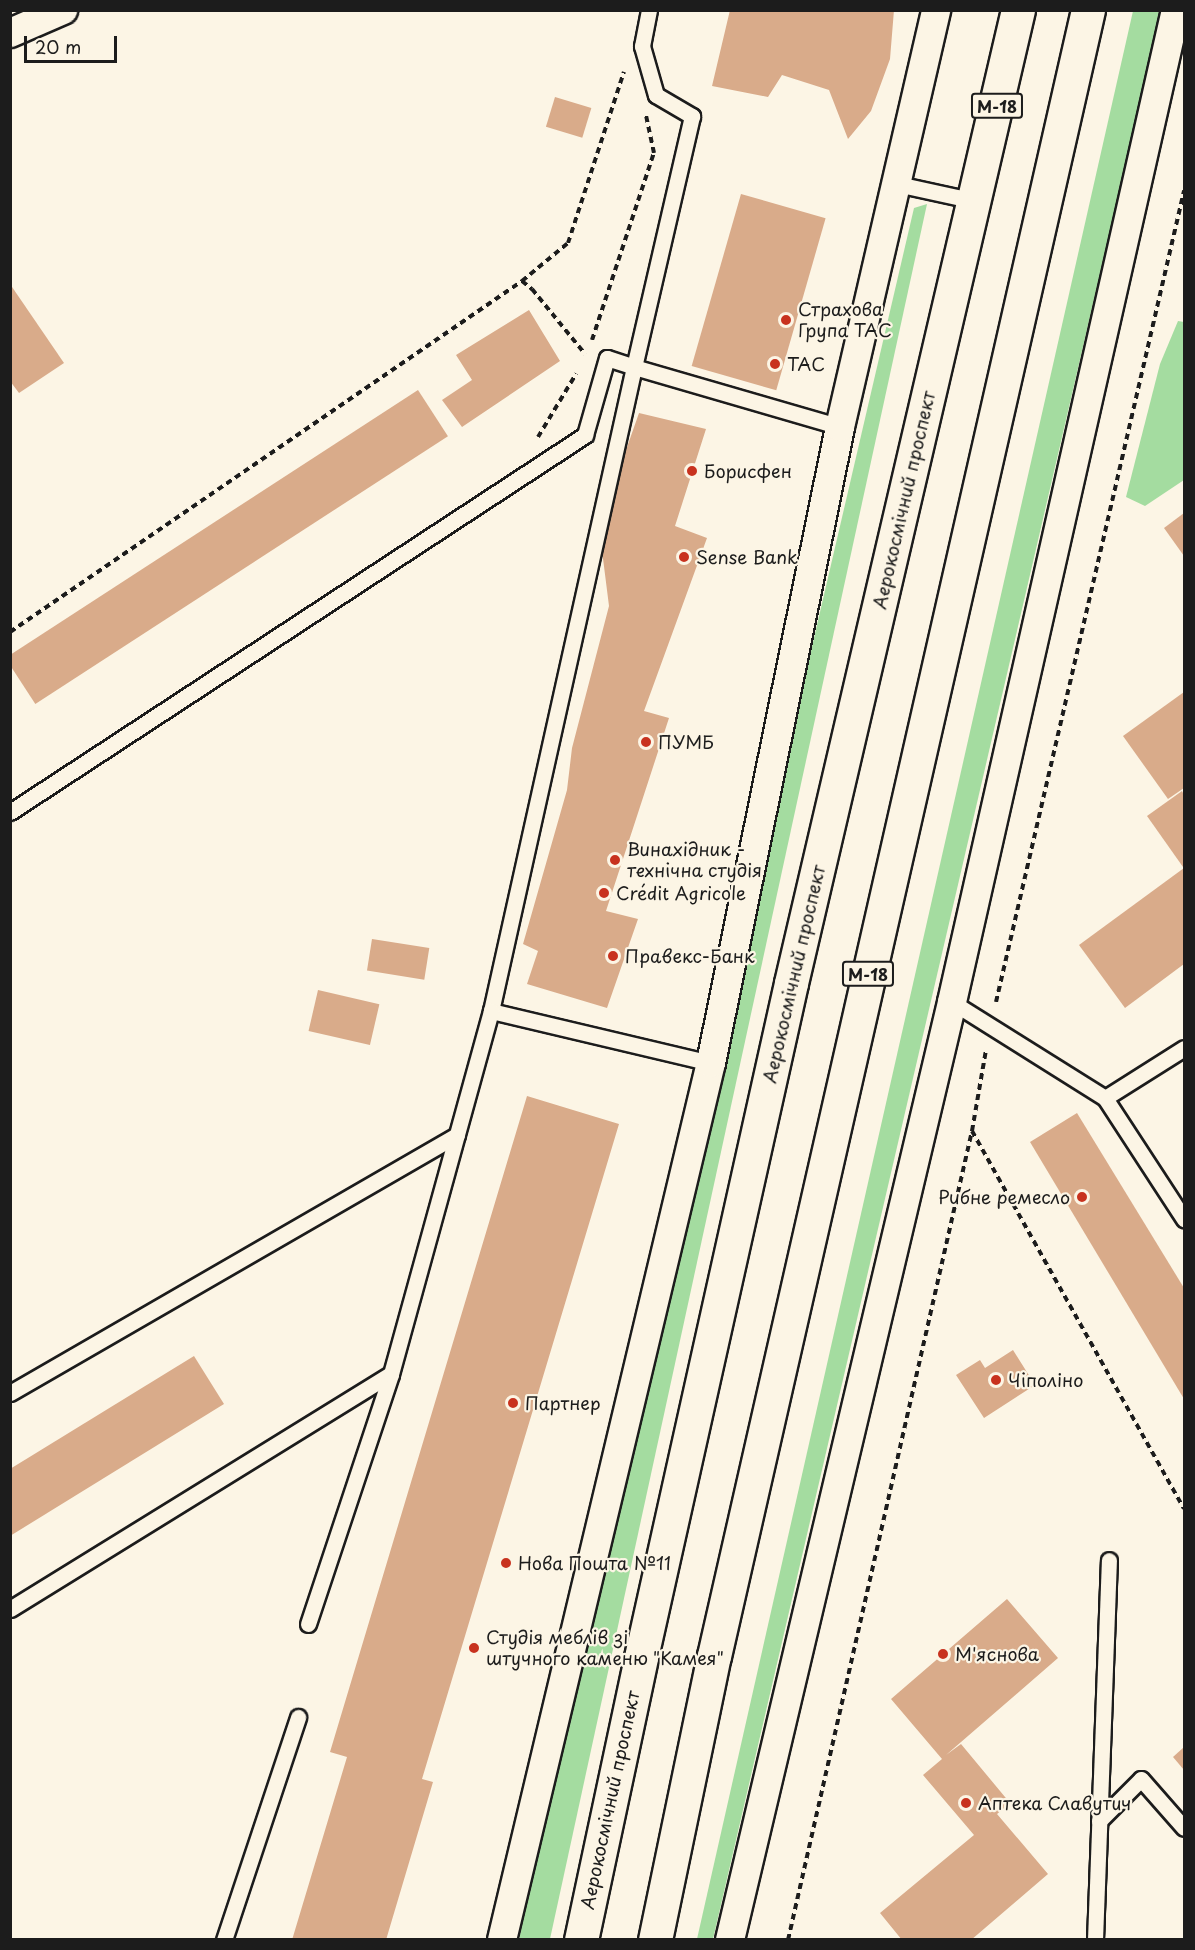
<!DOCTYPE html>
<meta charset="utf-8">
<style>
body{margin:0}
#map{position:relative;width:1195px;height:1950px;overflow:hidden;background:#fcf5e5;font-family:"Playpen Sans",sans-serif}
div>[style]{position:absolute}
.green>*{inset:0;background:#a4dca0}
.building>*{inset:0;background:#d9ab8a;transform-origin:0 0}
.path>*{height:4px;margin-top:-2px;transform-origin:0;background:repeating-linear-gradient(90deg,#1c1c1c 0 6px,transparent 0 10.5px)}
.roads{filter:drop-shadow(2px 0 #1c1c1c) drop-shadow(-2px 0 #1c1c1c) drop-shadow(0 2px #1c1c1c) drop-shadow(0 -2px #1c1c1c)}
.service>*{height:15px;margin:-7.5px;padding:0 7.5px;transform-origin:7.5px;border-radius:7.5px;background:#fcf5e5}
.minor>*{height:28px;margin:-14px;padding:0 14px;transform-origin:14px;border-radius:14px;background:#fcf5e5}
.primary>*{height:33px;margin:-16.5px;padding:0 16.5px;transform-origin:16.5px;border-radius:16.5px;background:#fcf5e5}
.dots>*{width:16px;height:16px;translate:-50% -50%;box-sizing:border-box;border:3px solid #fcf5e5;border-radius:50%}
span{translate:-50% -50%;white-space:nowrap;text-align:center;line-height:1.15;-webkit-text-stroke:4.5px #fcf5e5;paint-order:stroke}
.shield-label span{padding:2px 4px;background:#fcf5e5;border:2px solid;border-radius:4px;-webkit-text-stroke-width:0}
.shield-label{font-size:16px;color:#1c1c1c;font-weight:700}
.poi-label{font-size:18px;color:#1c1c1c}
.left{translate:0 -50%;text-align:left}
.right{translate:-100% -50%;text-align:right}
.street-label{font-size:18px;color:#1c1c1c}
.frame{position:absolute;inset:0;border:12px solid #1c1c1c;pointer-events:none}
.scale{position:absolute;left:24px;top:36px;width:93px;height:27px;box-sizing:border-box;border:3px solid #1c1c1c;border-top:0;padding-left:8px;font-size:18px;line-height:21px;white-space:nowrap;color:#1c1c1c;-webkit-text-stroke:4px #fcf5e5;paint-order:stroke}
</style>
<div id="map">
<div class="green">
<div style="clip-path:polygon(1133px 11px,1161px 11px,713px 1939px,697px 1939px)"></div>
<div style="clip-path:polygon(927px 204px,550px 1939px,519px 1940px,555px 1751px,914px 208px)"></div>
<div style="clip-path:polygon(1178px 321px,1184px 322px,1184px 480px,1145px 506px,1126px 497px,1160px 364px)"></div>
</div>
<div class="building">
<div style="clip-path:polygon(730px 10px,894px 10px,890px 59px,871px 111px,848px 139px,829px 90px,782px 75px,768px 97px,712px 86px)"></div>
<div style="left:555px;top:97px;width:38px;height:31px;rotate:17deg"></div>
<div style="left:741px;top:194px;width:88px;height:179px;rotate:16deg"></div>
<div style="clip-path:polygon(10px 284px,64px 363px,19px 393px,10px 381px)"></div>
<div style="clip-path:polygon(529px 310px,560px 361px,462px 427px,442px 400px,472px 380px,456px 355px)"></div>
<div style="left:418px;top:390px;width:55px;height:492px;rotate:57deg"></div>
<div style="clip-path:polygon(639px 413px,706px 429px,675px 526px,707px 538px,644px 711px,669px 718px,606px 911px,638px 919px,607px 1008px,527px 984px,538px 951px,523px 944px,567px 790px,572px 748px,609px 606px,599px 527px)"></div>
<div style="clip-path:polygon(1184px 513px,1184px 556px,1164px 528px)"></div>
<div style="clip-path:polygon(1184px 692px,1184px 788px,1168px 799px,1123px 736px)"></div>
<div style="clip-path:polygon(1182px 791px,1184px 795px,1183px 867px,1147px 816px)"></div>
<div style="clip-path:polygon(1184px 868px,1184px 964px,1125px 1008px,1079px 945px)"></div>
<div style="left:372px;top:939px;width:58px;height:32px;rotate:9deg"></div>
<div style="left:318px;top:990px;width:63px;height:42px;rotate:13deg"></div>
<div style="clip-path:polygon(527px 1096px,619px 1124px,422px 1779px,433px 1782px,386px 1940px,292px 1940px,347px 1757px,330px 1752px)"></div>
<div style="clip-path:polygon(1077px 1113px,1184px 1288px,1184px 1399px,1030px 1142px)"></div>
<div style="clip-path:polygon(1013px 1350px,1035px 1385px,984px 1418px,956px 1375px,980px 1360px,985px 1368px)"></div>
<div style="clip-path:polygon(194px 1356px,224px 1404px,10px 1536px,10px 1469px)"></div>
<div style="clip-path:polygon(1007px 1599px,1058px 1658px,946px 1755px,961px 1744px,1010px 1803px,997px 1814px,1048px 1874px,971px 1940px,902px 1940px,880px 1913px,974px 1835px,923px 1775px,942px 1759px,891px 1699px)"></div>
<div style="clip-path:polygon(1184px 1747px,1184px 1770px,1173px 1757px)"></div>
</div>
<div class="path">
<div style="left:522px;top:281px;width:60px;rotate:-39.6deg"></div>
<div style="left:568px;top:243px;width:180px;rotate:-71.9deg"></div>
<div style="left:592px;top:340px;width:197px;rotate:-71.7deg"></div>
<div style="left:654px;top:153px;width:38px;rotate:-102deg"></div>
<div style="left:538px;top:437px;width:74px;rotate:-58.9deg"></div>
<div style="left:10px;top:632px;width:621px;rotate:-34.43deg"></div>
<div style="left:522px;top:281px;width:13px;rotate:39deg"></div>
<div style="left:532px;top:289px;width:84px;rotate:50.8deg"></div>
<div style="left:996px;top:1002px;width:833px;rotate:-76.95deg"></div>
<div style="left:972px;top:1131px;width:433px;rotate:60.7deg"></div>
<div style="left:788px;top:1940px;width:830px;rotate:-77.19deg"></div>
<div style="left:972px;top:1131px;width:82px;rotate:-80.2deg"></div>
</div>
<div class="roads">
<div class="service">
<div style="left:649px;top:10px;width:37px;rotate:101deg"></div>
<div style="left:642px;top:46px;width:51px;rotate:74.1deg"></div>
<div style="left:656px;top:95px;width:42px;rotate:30.3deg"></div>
<div style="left:692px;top:116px;width:258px;rotate:103deg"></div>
<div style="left:634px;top:367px;width:215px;rotate:16.2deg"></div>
<div style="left:897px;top:184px;width:80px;rotate:12.3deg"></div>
<div style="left:10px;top:812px;width:688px;rotate:-33.25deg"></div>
<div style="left:585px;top:435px;width:80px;rotate:-74.1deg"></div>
<div style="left:607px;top:358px;width:28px;rotate:18deg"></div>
<div style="left:634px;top:367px;width:660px;rotate:102.52deg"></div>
<div style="left:491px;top:1011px;width:226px;rotate:13.3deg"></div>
<div style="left:952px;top:1002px;width:181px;rotate:32.1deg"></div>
<div style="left:1105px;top:1098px;width:145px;rotate:56.9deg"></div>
<div style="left:1105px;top:1098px;width:93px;rotate:-32.3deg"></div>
<div style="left:10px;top:1393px;width:516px;rotate:-29.99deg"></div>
<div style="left:10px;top:1609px;width:448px;rotate:-31.7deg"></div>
<div style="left:308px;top:1624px;width:263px;rotate:-71.6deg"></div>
<div style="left:391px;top:1374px;width:377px;rotate:-74.6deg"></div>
<div style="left:1099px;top:1821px;width:59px;rotate:-45deg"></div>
<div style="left:1141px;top:1779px;width:65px;rotate:48.7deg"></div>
<div style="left:224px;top:1940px;width:235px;rotate:-71.6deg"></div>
<div style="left:1095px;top:1940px;width:380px;rotate:-87.9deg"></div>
</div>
<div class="minor">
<div style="left:10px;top:33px;width:58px;rotate:-23.5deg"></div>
<div style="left:502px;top:1940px;width:902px;rotate:-76.6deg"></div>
<div style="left:711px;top:1063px;width:649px;rotate:-78.53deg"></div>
<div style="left:840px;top:427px;width:428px;rotate:-77deg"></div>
<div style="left:730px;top:1940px;width:964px;rotate:-76.68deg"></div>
<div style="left:952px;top:1002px;width:1017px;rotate:-77.28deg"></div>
</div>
<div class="primary">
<div style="left:581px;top:1940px;width:289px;rotate:-78deg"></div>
<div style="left:641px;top:1657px;width:690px;rotate:-77.45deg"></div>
<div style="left:791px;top:983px;width:999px;rotate:-76.87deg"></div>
<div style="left:655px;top:1940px;width:290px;rotate:-78.3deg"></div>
<div style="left:714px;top:1656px;width:1688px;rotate:-77.2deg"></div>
</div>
</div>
<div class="dots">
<div style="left:786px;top:320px;background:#c8321e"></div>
<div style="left:775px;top:364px;background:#c8321e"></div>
<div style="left:692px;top:471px;background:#c8321e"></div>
<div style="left:684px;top:557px;background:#c8321e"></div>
<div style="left:646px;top:742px;background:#c8321e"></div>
<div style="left:615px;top:860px;background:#c8321e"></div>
<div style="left:604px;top:893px;background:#c8321e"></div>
<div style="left:613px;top:956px;background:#c8321e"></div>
<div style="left:1082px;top:1197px;background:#c8321e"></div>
<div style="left:996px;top:1380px;background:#c8321e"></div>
<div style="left:513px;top:1403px;background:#c8321e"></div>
<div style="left:506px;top:1563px;background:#c8321e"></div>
<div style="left:474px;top:1648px;background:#c8321e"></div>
<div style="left:943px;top:1654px;background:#c8321e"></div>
<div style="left:966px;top:1803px;background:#c8321e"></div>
</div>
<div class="shield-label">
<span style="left:997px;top:106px">М-18</span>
<span style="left:868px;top:974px">М-18</span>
</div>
<div class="poi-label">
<span class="left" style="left:798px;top:320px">Страхова<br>Група ТАС</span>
<span class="left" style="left:787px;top:364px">ТАС</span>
<span class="left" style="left:704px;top:471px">Борисфен</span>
<span class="left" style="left:696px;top:557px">Sense Bank</span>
<span class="left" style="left:658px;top:742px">ПУМБ</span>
<span class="left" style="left:627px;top:860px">Винахідник -<br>технічна студія</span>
<span class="left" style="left:616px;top:893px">Crédit Agricole</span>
<span class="left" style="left:625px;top:956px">Правекс-Банк</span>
<span class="right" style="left:1070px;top:1197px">Рибне ремесло</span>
<span class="left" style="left:1008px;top:1380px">Чіполіно</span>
<span class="left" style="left:525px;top:1403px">Партнер</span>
<span class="left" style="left:518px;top:1563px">Нова Пошта №11</span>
<span class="left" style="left:486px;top:1648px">Студія меблів зі<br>штучного каменю "Камея"</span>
<span class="left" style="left:955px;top:1654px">М'яснова</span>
<span class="left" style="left:978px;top:1803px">Аптeка Славутич</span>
</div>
<div class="street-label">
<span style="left:904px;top:500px;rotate:-77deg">Аерокосмічний проспект</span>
<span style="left:794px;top:974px;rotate:-77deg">Аерокосмічний проспект</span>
<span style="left:610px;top:1800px;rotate:-78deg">Аерокосмічний проспект</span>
</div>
<div class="frame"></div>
<div class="scale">20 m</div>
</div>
